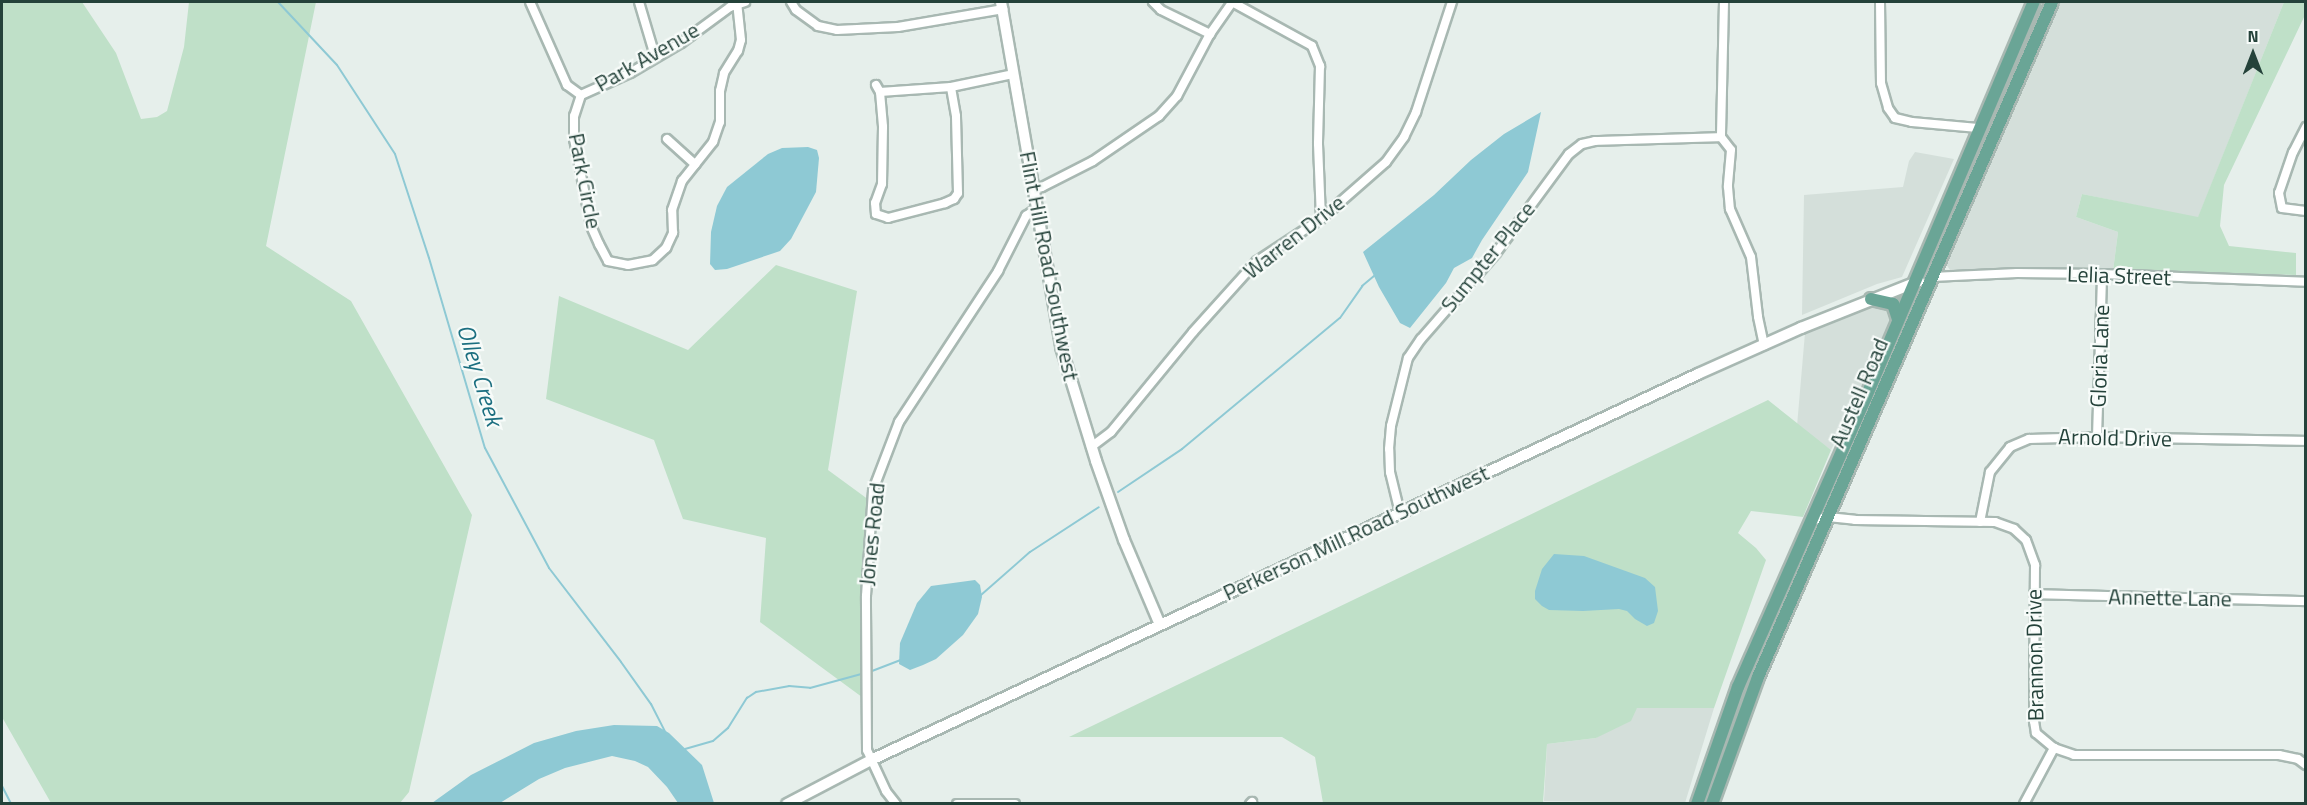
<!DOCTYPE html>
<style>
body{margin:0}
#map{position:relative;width:2307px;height:805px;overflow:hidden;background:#e6efeb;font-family:"Titillium Web",sans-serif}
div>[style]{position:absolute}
.built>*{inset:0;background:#d4dfda}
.green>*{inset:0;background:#bfe0c8}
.water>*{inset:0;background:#8ec9d4}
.stream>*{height:2px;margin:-1px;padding:0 1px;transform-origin:1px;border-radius:1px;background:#8ec9d4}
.roads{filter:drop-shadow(2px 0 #a8b8b2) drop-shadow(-2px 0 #a8b8b2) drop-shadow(0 2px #a8b8b2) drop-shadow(0 -2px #a8b8b2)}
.street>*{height:8px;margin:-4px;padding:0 4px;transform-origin:4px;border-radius:4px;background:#fff}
.secondary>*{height:10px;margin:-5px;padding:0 5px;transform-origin:5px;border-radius:5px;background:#fff}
.primary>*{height:12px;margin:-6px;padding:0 6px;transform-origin:6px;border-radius:6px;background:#6aa596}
span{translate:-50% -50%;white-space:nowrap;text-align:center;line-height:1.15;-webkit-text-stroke:4.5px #f7fbf9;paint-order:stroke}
.street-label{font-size:22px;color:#24423a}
.water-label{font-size:24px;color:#1c6f80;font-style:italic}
.frame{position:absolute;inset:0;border:3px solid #24423a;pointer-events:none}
.north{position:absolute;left:2223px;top:24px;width:60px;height:60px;-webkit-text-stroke:4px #f7fbf9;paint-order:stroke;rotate:0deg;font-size:16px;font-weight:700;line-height:24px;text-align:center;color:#24423a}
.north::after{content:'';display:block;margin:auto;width:21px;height:27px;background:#24423a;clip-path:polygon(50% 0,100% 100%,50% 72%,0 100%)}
</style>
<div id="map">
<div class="built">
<div style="clip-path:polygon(2058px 2px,2284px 2px,2198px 218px,2082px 194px,2076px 217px,2118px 232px,2113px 271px,1950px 270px,1944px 261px)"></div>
<div style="clip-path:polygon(1915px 152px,1954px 159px,1902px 277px,1877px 284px,1802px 315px,1804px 195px,1903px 187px,1909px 161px)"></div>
<div style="clip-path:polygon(1876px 304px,1887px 305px,1893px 320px,1831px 450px,1797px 426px,1805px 333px)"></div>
<div style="clip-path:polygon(1637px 708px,1714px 708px,1685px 803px,1544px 801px,1547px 744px,1596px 738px)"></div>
</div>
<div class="green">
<div style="clip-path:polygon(2px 2px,82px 2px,116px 53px,141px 119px,157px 117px,167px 111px,184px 47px,189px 2px,316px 2px,266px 246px,351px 301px,472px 515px,409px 792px,400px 803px,51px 803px,2px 717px)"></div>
<div style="clip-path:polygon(2284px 2px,2305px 2px,2305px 15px,2224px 185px,2220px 226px,2229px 246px,2296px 253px,2296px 275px,2113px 271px,2118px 232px,2076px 217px,2082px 194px,2198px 217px)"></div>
<div style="clip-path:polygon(776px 265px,857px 291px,828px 470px,869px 500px,866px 700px,760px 622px,766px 538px,683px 519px,654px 440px,546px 399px,559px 296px,688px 350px)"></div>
<div style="clip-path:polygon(1768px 400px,1831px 450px,1803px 517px,1751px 511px,1738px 533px,1756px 548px,1766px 560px,1714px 708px,1637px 708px,1631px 721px,1596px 738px,1547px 744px,1543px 803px,1323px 803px,1315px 757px,1282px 737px,1069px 737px)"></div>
</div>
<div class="water">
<div style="clip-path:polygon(1541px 112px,1528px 172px,1482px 240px,1472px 258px,1454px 268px,1446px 283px,1410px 328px,1400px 323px,1379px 287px,1363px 252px,1434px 195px,1471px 160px,1504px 134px)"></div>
<div style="clip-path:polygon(808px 147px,817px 150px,819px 158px,816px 192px,791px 239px,780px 251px,727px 269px,715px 270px,710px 264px,711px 232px,717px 206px,727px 187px,768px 154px,782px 148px)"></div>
<div style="clip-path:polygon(1554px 554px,1584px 556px,1645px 578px,1655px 587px,1658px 611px,1654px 623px,1647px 626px,1635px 619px,1627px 611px,1619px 609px,1583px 611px,1549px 610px,1542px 606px,1535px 599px,1535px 591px,1542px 569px)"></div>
<div style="clip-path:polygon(975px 580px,980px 585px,982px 597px,978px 614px,963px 635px,936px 659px,923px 665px,910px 670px,899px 664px,900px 643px,917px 603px,931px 586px)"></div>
<div style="clip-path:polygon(614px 725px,657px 726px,669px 733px,702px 765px,714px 803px,678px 803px,667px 787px,648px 767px,635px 761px,612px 756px,565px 768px,539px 779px,500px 803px,432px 803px,471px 775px,534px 743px,576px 731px)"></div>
</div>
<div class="stream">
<div style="left:278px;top:2px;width:86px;rotate:46.9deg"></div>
<div style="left:337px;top:65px;width:106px;rotate:56.9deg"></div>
<div style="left:395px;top:154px;width:109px;rotate:71.9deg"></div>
<div style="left:429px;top:258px;width:198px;rotate:73.6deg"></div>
<div style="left:485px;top:448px;width:136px;rotate:61.9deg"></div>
<div style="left:549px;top:568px;width:118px;rotate:52.5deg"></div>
<div style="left:621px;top:662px;width:52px;rotate:54.5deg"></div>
<div style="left:651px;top:704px;width:33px;rotate:63deg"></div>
<div style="left:1118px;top:492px;width:77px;rotate:-33.9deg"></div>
<div style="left:1182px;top:449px;width:205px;rotate:-39.7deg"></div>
<div style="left:1340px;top:318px;width:39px;rotate:-55deg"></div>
<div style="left:1362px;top:286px;width:16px;rotate:-40deg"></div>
<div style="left:981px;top:595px;width:65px;rotate:-41.3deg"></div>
<div style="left:1030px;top:552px;width:82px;rotate:-33.1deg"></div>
<div style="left:872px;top:671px;width:30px;rotate:-21deg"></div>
<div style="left:685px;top:749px;width:29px;rotate:-16deg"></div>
<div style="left:713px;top:741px;width:20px;rotate:-41deg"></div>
<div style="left:728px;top:728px;width:36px;rotate:-58deg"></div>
<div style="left:747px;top:698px;width:11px;rotate:-34deg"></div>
<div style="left:756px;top:692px;width:34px;rotate:-10deg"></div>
<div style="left:789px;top:686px;width:21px;rotate:5deg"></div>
<div style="left:810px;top:688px;width:57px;rotate:-15.3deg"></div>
<div style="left:2px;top:786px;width:20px;rotate:63deg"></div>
</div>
<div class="roads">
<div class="street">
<div style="left:530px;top:2px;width:91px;rotate:66deg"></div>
<div style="left:567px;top:85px;width:17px;rotate:36deg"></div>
<div style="left:639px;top:2px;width:56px;rotate:73.5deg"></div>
<div style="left:791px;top:2px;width:9px;rotate:58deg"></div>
<div style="left:796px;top:10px;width:27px;rotate:36deg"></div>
<div style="left:818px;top:26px;width:19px;rotate:12deg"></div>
<div style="left:837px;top:30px;width:61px;rotate:-2.8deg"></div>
<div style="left:898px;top:27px;width:107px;rotate:-9.7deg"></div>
<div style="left:1153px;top:2px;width:11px;rotate:45deg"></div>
<div style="left:1161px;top:10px;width:55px;rotate:26.1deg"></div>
<div style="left:1232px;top:2px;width:91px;rotate:28.8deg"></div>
<div style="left:1312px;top:46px;width:22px;rotate:68deg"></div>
<div style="left:1320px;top:66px;width:78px;rotate:91.5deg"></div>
<div style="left:1318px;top:144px;width:75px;rotate:87.7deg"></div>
<div style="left:1724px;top:2px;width:135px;rotate:91.3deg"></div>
<div style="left:1721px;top:137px;width:16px;rotate:52deg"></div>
<div style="left:1731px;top:150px;width:37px;rotate:95deg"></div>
<div style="left:1728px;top:187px;width:22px;rotate:85deg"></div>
<div style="left:1730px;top:209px;width:52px;rotate:66.4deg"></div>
<div style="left:1751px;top:257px;width:60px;rotate:83.3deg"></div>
<div style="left:1758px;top:317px;width:29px;rotate:78deg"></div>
<div style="left:1880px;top:2px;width:81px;rotate:89.3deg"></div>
<div style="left:1881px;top:83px;width:26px;rotate:74deg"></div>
<div style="left:1888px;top:108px;width:12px;rotate:55deg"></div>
<div style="left:1895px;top:118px;width:17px;rotate:13deg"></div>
<div style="left:1912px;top:122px;width:66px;rotate:5.2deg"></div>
<div style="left:876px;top:85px;width:8px;rotate:60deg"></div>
<div style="left:880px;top:92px;width:71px;rotate:-4deg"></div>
<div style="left:951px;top:87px;width:63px;rotate:-11.8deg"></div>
<div style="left:880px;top:92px;width:35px;rotate:85deg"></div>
<div style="left:883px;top:127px;width:57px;rotate:91deg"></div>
<div style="left:882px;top:184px;width:20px;rotate:110deg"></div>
<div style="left:875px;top:203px;width:11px;rotate:85deg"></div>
<div style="left:876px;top:214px;width:13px;rotate:18deg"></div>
<div style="left:888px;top:218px;width:59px;rotate:-14.7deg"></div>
<div style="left:945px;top:203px;width:10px;rotate:-24deg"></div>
<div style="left:954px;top:199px;width:7px;rotate:-56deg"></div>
<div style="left:958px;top:193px;width:77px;rotate:-91.5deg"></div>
<div style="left:956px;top:116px;width:29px;rotate:-100deg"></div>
<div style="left:581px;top:95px;width:22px;rotate:108deg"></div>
<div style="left:574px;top:116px;width:23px;rotate:90deg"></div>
<div style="left:574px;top:139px;width:89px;rotate:78.9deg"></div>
<div style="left:591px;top:226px;width:20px;rotate:66deg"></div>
<div style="left:599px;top:244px;width:19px;rotate:62deg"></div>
<div style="left:608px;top:261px;width:20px;rotate:11deg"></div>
<div style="left:628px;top:265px;width:25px;rotate:-11deg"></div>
<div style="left:653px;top:260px;width:18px;rotate:-43deg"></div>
<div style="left:666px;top:248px;width:17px;rotate:-65deg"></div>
<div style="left:673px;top:233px;width:23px;rotate:-92deg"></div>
<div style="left:672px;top:210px;width:31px;rotate:-71deg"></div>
<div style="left:682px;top:181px;width:50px;rotate:-51.5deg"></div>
<div style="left:713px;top:142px;width:21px;rotate:-71deg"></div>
<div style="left:720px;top:122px;width:31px;rotate:-90deg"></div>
<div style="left:720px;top:91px;width:18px;rotate:-77deg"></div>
<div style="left:724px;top:73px;width:26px;rotate:-58deg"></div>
<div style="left:738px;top:51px;width:11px;rotate:-75deg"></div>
<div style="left:741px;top:40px;width:38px;rotate:-96deg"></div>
<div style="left:581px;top:95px;width:54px;rotate:-24.2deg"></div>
<div style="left:630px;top:73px;width:59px;rotate:-30.5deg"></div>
<div style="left:681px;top:43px;width:61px;rotate:-36.3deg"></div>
<div style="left:730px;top:7px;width:16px;rotate:-18deg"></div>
<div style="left:2306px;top:127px;width:28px;rotate:117deg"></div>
<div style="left:2293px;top:152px;width:43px;rotate:108.9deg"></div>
<div style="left:2279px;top:193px;width:15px;rotate:79deg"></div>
<div style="left:2282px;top:208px;width:24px;rotate:7deg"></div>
<div style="left:667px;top:139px;width:38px;rotate:42deg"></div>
<div style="left:1032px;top:189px;width:10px;rotate:-11deg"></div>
<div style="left:1042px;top:187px;width:57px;rotate:-27deg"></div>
<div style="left:1093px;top:161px;width:80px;rotate:-34.3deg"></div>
<div style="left:1159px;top:116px;width:27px;rotate:-48deg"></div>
<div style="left:1177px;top:96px;width:70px;rotate:-62deg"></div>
<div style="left:1210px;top:34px;width:39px;rotate:-55deg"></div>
<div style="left:1932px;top:277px;width:85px;rotate:-2.7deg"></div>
<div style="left:2017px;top:273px;width:85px;rotate:0.7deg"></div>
<div style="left:2102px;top:274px;width:204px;rotate:2.2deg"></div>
<div style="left:2097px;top:437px;width:163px;rotate:-88.2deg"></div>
<div style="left:1091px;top:447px;width:25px;rotate:-37deg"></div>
<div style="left:1111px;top:432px;width:129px;rotate:-50.6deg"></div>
<div style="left:1193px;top:332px;width:96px;rotate:-48deg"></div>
<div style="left:1257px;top:261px;width:77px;rotate:-33.3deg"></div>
<div style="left:1321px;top:219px;width:86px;rotate:-41.2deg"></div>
<div style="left:1386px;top:162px;width:31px;rotate:-54deg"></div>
<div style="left:1404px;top:137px;width:28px;rotate:-64deg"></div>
<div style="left:1416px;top:112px;width:116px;rotate:-71.9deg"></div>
<div style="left:1400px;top:513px;width:42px;rotate:-103.7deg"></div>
<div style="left:1390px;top:472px;width:23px;rotate:-92deg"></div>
<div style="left:1389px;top:449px;width:23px;rotate:-85deg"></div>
<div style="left:1391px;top:426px;width:70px;rotate:-76deg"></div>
<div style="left:1408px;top:358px;width:23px;rotate:-56deg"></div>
<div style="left:1421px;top:339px;width:114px;rotate:-48.9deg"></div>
<div style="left:1496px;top:253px;width:123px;rotate:-53.6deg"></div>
<div style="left:1569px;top:154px;width:16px;rotate:-38deg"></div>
<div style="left:1582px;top:144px;width:13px;rotate:-13deg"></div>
<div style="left:1595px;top:141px;width:126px;rotate:-1.8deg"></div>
<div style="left:1810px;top:521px;width:18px;rotate:-13deg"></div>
<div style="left:1828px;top:517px;width:27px;rotate:6deg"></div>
<div style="left:1855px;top:520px;width:140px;rotate:0.8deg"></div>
<div style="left:1995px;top:522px;width:20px;rotate:20deg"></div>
<div style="left:2014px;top:529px;width:16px;rotate:43deg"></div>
<div style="left:2026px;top:540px;width:27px;rotate:70deg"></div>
<div style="left:2035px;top:565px;width:156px;rotate:90.4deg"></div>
<div style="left:2034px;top:721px;width:12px;rotate:81deg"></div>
<div style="left:2036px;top:733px;width:23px;rotate:40deg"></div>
<div style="left:2054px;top:748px;width:21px;rotate:19deg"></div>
<div style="left:2074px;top:755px;width:205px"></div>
<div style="left:2279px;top:755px;width:19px;rotate:12deg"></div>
<div style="left:2298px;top:759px;width:10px;rotate:37deg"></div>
<div style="left:1980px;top:522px;width:51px;rotate:-78.7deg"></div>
<div style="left:1990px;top:472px;width:32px;rotate:-51deg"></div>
<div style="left:2010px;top:447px;width:21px;rotate:-23deg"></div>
<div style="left:2029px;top:439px;width:68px;rotate:-1.7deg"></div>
<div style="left:2097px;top:437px;width:209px;rotate:1.1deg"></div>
<div style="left:2034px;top:594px;width:272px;rotate:1.5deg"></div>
<div style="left:896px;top:804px;width:16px;rotate:-128deg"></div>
<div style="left:886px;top:791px;width:45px;rotate:-114.9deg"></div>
<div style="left:867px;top:750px;width:154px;rotate:-90.4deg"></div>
<div style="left:866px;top:596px;width:106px;rotate:-86.2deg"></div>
<div style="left:873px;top:490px;width:73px;rotate:-69.1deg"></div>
<div style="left:899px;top:422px;width:181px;rotate:-56.7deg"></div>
<div style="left:998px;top:271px;width:62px;rotate:-63deg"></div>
<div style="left:1026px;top:216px;width:12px;rotate:-35deg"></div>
<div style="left:957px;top:804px;width:58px"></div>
<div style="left:1250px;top:804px;width:3px;rotate:-45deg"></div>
<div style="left:2024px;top:804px;width:64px;rotate:-61.8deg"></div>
</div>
<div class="secondary">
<div style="left:1001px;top:2px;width:350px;rotate:80.1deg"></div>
<div style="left:1061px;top:347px;width:119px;rotate:72.9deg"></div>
<div style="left:1096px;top:461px;width:84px;rotate:70.5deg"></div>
<div style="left:1124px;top:540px;width:92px;rotate:67deg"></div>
<div style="left:787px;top:804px;width:95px;rotate:-27.6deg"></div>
<div style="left:871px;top:760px;width:913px;rotate:-25.02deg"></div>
<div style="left:1698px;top:374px;width:113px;rotate:-24.1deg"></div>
<div style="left:1801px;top:328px;width:127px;rotate:-21.7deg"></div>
</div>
<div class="primary">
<div style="left:1871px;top:299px;width:23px;rotate:13deg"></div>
<div style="left:1893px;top:304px;width:16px;rotate:72deg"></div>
<div style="left:1697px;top:804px;width:124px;rotate:-70.7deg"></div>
<div style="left:1738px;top:687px;width:317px;rotate:-66.2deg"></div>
<div style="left:1866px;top:397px;width:429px;rotate:-67deg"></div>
<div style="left:1712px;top:804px;width:135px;rotate:-70.1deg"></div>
<div style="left:1758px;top:677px;width:736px;rotate:-66.46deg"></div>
</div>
</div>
<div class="street-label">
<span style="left:647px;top:57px;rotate:-30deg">Park Avenue</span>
<span style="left:585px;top:181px;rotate:79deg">Park Circle</span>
<span style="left:1294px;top:237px;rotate:-38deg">Warren Drive</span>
<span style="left:1488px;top:257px;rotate:-51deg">Sumpter Place</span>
<span style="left:1049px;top:266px;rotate:79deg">Flint Hill Road Southwest</span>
<span style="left:2119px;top:276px;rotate:2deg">Lelia Street</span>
<span style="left:2100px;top:356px;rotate:-88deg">Gloria Lane</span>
<span style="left:1859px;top:393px;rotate:-67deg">Austell Road</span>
<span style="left:2115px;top:438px;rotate:1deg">Arnold Drive</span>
<span style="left:1356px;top:533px;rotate:-25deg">Perkerson Mill Road Southwest</span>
<span style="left:872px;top:534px;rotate:-84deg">Jones Road</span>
<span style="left:2170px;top:598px;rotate:1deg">Annette Lane</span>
<span style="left:2035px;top:655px;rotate:-91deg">Brannon Drive</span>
</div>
<div class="water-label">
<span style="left:480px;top:375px;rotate:73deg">Olley Creek</span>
</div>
<div class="frame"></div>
<div class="north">N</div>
</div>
